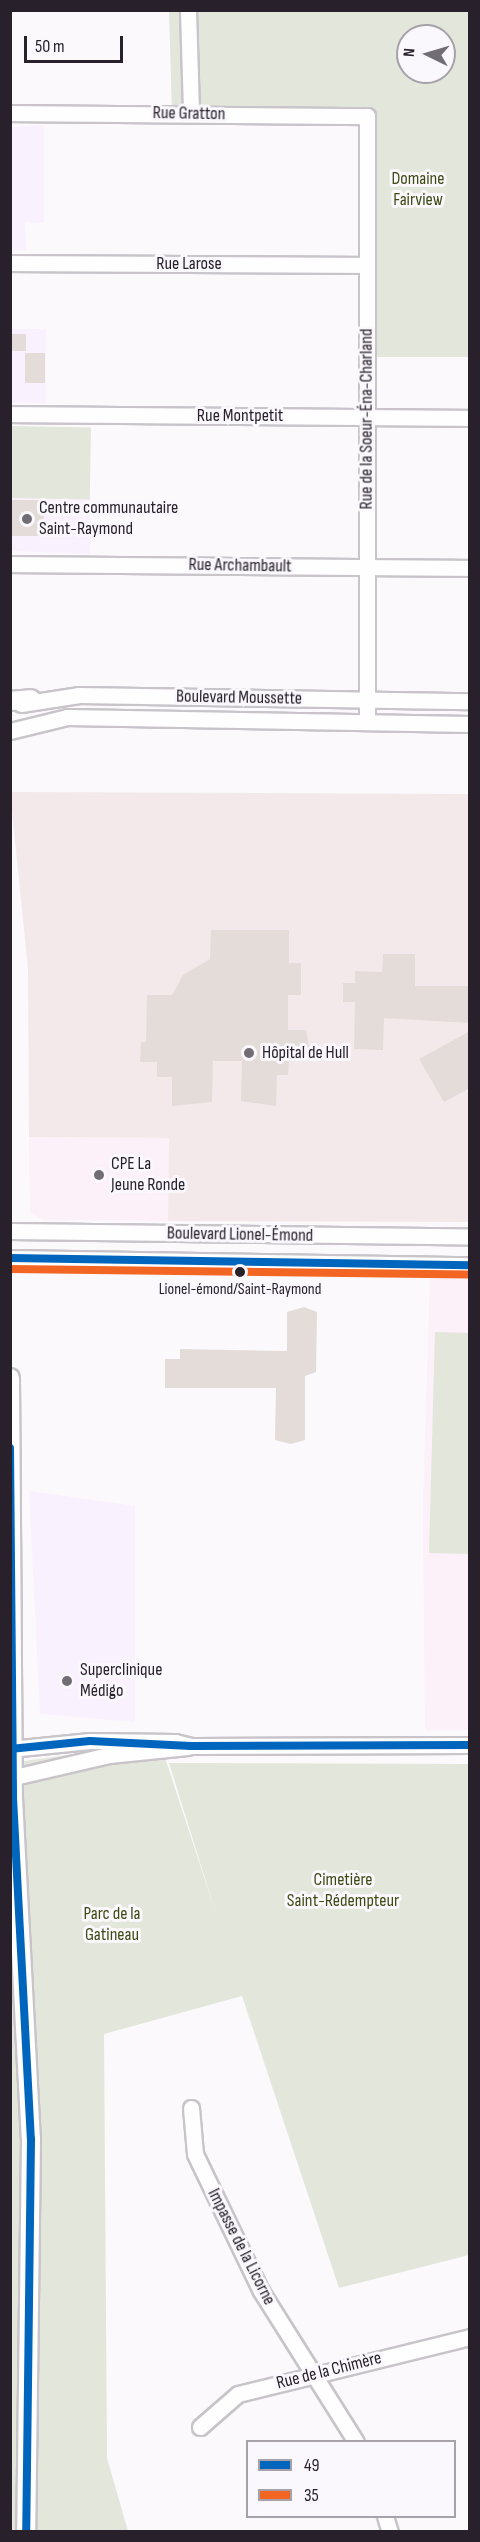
<!DOCTYPE html>
<meta charset="utf-8">
<style>
body{margin:0}
#map{position:relative;width:480px;height:2542px;overflow:hidden;background:#fbf9fc;font-family:"Sofia Sans Condensed",sans-serif}
div>[style]{position:absolute}
.built>*{inset:0;background:#faf1fe;transform-origin:0 0}
.education>*{inset:0;background:#fcf0f9}
.medical>*{inset:0;background:#f3e9eb}
.green>*{inset:0;background:#e3e6da;transform-origin:0 0}
.building>*{inset:0;background:#e3dcd9;transform-origin:0 0}
.roads{filter:drop-shadow(2px 0 #c8c4ca) drop-shadow(-2px 0 #c8c4ca) drop-shadow(0 2px #c8c4ca) drop-shadow(0 -2px #c8c4ca)}
.minor>*{height:15px;margin:-7.5px;padding:0 7.5px;transform-origin:7.5px;border-radius:7.5px;background:#fefeff}
.major>*{height:18px;margin:-9px;padding:0 9px;transform-origin:9px;border-radius:9px;background:#fefeff}
.bus-1>*{height:8px;margin:-4px;padding:0 4px;transform-origin:4px;border-radius:4px;background:#0065bd}
.bus-2>*{height:8px;margin:-4px;padding:0 4px;transform-origin:4px;border-radius:4px;background:#f26522}
.dots>*{width:16px;height:16px;translate:-50% -50%;box-sizing:border-box;border:3px solid #fbf8fd;border-radius:50%}
span{translate:-50% -50%;white-space:nowrap;text-align:center;line-height:1.15;-webkit-text-stroke:6px #fbf8fd;paint-order:stroke}
.bus-label{font-size:16px;color:#28212c}
.street-label{font-size:18px;color:#28212c}
.park-label{font-size:18px;color:#3d4a13}
.poi-label{font-size:18px;color:#28212c}
.left{translate:0 -50%;text-align:left}
.frame{position:absolute;inset:0;border:12px solid #28212c;pointer-events:none}
.legend{position:absolute;left:246px;top:2440px;width:210px;height:78px;box-sizing:border-box;background:#fbf8fd;border:2px solid #a7a2a9;margin:0;padding:8px 10px;list-style:none;font-size:18px;color:#28212c}
.legend li{display:flex;align-items:center;gap:12px;height:30px}
.legend b{width:30px;border:2px solid #a7a2a9}
.north{position:absolute;left:396px;top:24px;width:60px;height:60px;box-sizing:border-box;background:#fbf8fd;border:2px solid #a7a2a9;border-radius:50%;rotate:275deg;font-size:16px;font-weight:700;line-height:24px;text-align:center;color:#28212c}
.north::after{content:'';display:block;margin:auto;width:21px;height:27px;background:#726d75;clip-path:polygon(50% 0,100% 100%,50% 72%,0 100%)}
.scale{position:absolute;left:24px;top:36px;width:99px;height:27px;box-sizing:border-box;border:3px solid #28212c;border-top:0;padding-left:8px;font-size:18px;line-height:21px;white-space:nowrap;color:#28212c;-webkit-text-stroke:4px #fbf8fd;paint-order:stroke}
</style>
<div id="map">
<div class="built">
<div style="clip-path:polygon(44px 125px,44px 223px,25px 222px,26px 251px,11px 250px,11px 127px)"></div>
<div style="left:11px;top:329px;width:35px;height:74px"></div>
<div style="clip-path:polygon(63px 493px,91px 494px,90px 554px,11px 551px,11px 498px,51px 498px)"></div>
<div style="clip-path:polygon(29px 1491px,135px 1506px,135px 1722px,40px 1714px)"></div>
</div>
<div class="education">
<div style="clip-path:polygon(29px 1137px,169px 1138px,168px 1221px,43px 1220px,30px 1212px)"></div>
<div style="clip-path:polygon(430px 1275px,469px 1276px,469px 1730px,425px 1730px,423px 1505px)"></div>
</div>
<div class="medical">
<div style="clip-path:polygon(10px 792px,469px 794px,469px 1222px,168px 1221px,169px 1138px,29px 1137px,28px 969px)"></div>
</div>
<div class="green">
<div style="clip-path:polygon(evenodd,169px 11px,469px 11px,469px 357px,367px 357px,367px 116px,172px 114px,169px 11px,408px 36px,444px 36px,444px 72px,408px 72px,408px 36px)"></div>
<div style="left:11px;top:426px;width:80px;height:72px;rotate:1deg"></div>
<div style="clip-path:polygon(435px 1332px,469px 1333px,469px 1554px,429px 1553px)"></div>
<div style="clip-path:polygon(160px 1742px,217px 1917px,169px 1763px,469px 1764px,469px 2255px,339px 2288px,242px 1996px,104px 2034px,107px 2458px,128px 2531px,11px 2531px,10px 1763px)"></div>
</div>
<div class="building">
<div style="left:10px;top:334px;width:16px;height:17px"></div>
<div style="left:25px;top:353px;width:20px;height:30px"></div>
<div style="left:44px;top:500px;width:36px;height:34px;rotate:90deg"></div>
<div style="clip-path:polygon(211px 930px,289px 930px,289px 963px,301px 963px,301px 995px,288px 995px,288px 1030px,306px 1030px,311px 1059px,289px 1059px,288px 1075px,277px 1075px,276px 1106px,241px 1101px,242px 1061px,213px 1061px,212px 1102px,172px 1106px,172px 1077px,157px 1077px,157px 1062px,140px 1062px,141px 1042px,146px 1042px,147px 995px,172px 995px,183px 975px,210px 959px)"></div>
<div style="clip-path:polygon(383px 954px,415px 954px,415px 986px,470px 986px,470px 1023px,384px 1018px,383px 1050px,354px 1049px,355px 1002px,343px 1002px,343px 983px,355px 983px,355px 971px,382px 972px)"></div>
<div style="clip-path:polygon(470px 1031px,470px 1088px,444px 1102px,419px 1059px)"></div>
<div style="clip-path:polygon(304px 1307px,317px 1312px,316px 1372px,305px 1376px,305px 1440px,291px 1444px,275px 1440px,276px 1388px,165px 1388px,165px 1359px,180px 1359px,180px 1349px,287px 1351px,287px 1312px)"></div>
</div>
<div class="roads">
<div class="minor">
<div style="left:188px;top:10px;width:104px;rotate:88.3deg"></div>
<div style="left:10px;top:113px;width:357px;rotate:0.5deg"></div>
<div style="left:367px;top:116px;width:606px;rotate:90deg"></div>
<div style="left:10px;top:263px;width:357px;rotate:0.3deg"></div>
<div style="left:10px;top:414px;width:460px;rotate:0.5deg"></div>
<div style="left:10px;top:564px;width:460px;rotate:0.5deg"></div>
<div style="left:21px;top:704px;width:59px;rotate:-8.8deg"></div>
<div style="left:79px;top:695px;width:391px;rotate:0.9deg"></div>
<div style="left:10px;top:731px;width:59px;rotate:-13.8deg"></div>
<div style="left:67px;top:717px;width:403px;rotate:1deg"></div>
<div style="left:10px;top:1231px;width:460px;rotate:0.7deg"></div>
<div style="left:10px;top:1258px;width:460px;rotate:0.9deg"></div>
<div style="left:10px;top:1749px;width:80px;rotate:-5.7deg"></div>
<div style="left:90px;top:1741px;width:85px;rotate:0.7deg"></div>
<div style="left:175px;top:1742px;width:16px;rotate:14deg"></div>
<div style="left:191px;top:1746px;width:279px;rotate:-0.2deg"></div>
<div style="left:10px;top:1778px;width:102px;rotate:-13.1deg"></div>
<div style="left:109px;top:1755px;width:79px;rotate:-5.8deg"></div>
<div style="left:191px;top:2108px;width:46px;rotate:85deg"></div>
<div style="left:195px;top:2154px;width:152px;rotate:64.3deg"></div>
<div style="left:261px;top:2291px;width:178px;rotate:57.8deg"></div>
<div style="left:200px;top:2427px;width:50px;rotate:-41deg"></div>
<div style="left:238px;top:2394px;width:239px;rotate:-13.8deg"></div>
<div style="left:385px;top:2516px;width:17px;rotate:73deg"></div>
</div>
<div class="major">
<div style="left:10px;top:701px;width:21px;rotate:-5deg"></div>
<div style="left:10px;top:1378px;width:420px;rotate:89.6deg"></div>
<div style="left:13px;top:1798px;width:341px;rotate:87deg"></div>
<div style="left:31px;top:2139px;width:393px;rotate:90.7deg"></div>
</div>
</div>
<div class="bus-1">
<div style="left:10px;top:1258px;width:460px;rotate:0.9deg"></div>
<div style="left:10px;top:1448px;width:350px;rotate:89.5deg"></div>
<div style="left:13px;top:1798px;width:341px;rotate:87deg"></div>
<div style="left:31px;top:2139px;width:393px;rotate:90.7deg"></div>
<div style="left:10px;top:1749px;width:80px;rotate:-5.7deg"></div>
<div style="left:90px;top:1741px;width:101px;rotate:2.8deg"></div>
<div style="left:191px;top:1746px;width:279px;rotate:-0.2deg"></div>
</div>
<div class="bus-2">
<div style="left:10px;top:1269px;width:460px;rotate:0.7deg"></div>
</div>
<div class="dots">
<div style="left:27px;top:519px;background:#726d75"></div>
<div style="left:249px;top:1053px;background:#726d75"></div>
<div style="left:99px;top:1175px;background:#726d75"></div>
<div style="left:240px;top:1272px;background:#28212c"></div>
<div style="left:67px;top:1681px;background:#726d75"></div>
</div>
<div class="bus-label">
<span style="left:240px;top:1290px">Lionel-émond/Saint-Raymond</span>
</div>
<div class="street-label">
<span style="left:189px;top:114px;rotate:1deg">Rue Gratton</span>
<span style="left:189px;top:264px">Rue Larose</span>
<span style="left:240px;top:416px">Rue Montpetit</span>
<span style="left:367px;top:419px;rotate:-90deg">Rue de la Soeur-Éna-Charland</span>
<span style="left:240px;top:566px;rotate:1deg">Rue Archambault</span>
<span style="left:239px;top:698px;rotate:1deg">Boulevard Moussette</span>
<span style="left:240px;top:1235px;rotate:1deg">Boulevard Lionel-Émond</span>
<span style="left:241px;top:2247px;rotate:63deg">Impasse de la Licorne</span>
<span style="left:329px;top:2371px;rotate:-14deg">Rue de la Chimère</span>
</div>
<div class="park-label">
<span style="left:418px;top:190px">Domaine<br>Fairview</span>
<span style="left:343px;top:1891px">Cimetière<br>Saint-Rédempteur</span>
<span style="left:112px;top:1925px">Parc de la<br>Gatineau</span>
</div>
<div class="poi-label">
<span class="left" style="left:39px;top:519px">Centre communautaire<br>Saint-Raymond</span>
<span class="left" style="left:262px;top:1053px">Hôpital de Hull</span>
<span class="left" style="left:111px;top:1175px">CPE La<br>Jeune Ronde</span>
<span class="left" style="left:80px;top:1681px">Superclinique<br>Médigo</span>
</div>
<div class="frame"></div>
<ul class="legend">
<li><b style="height:8px;background:#0065bd"></b>49</li>
<li><b style="height:8px;background:#f26522"></b>35</li>
</ul>
<div class="north">N</div>
<div class="scale">50 m</div>
</div>
